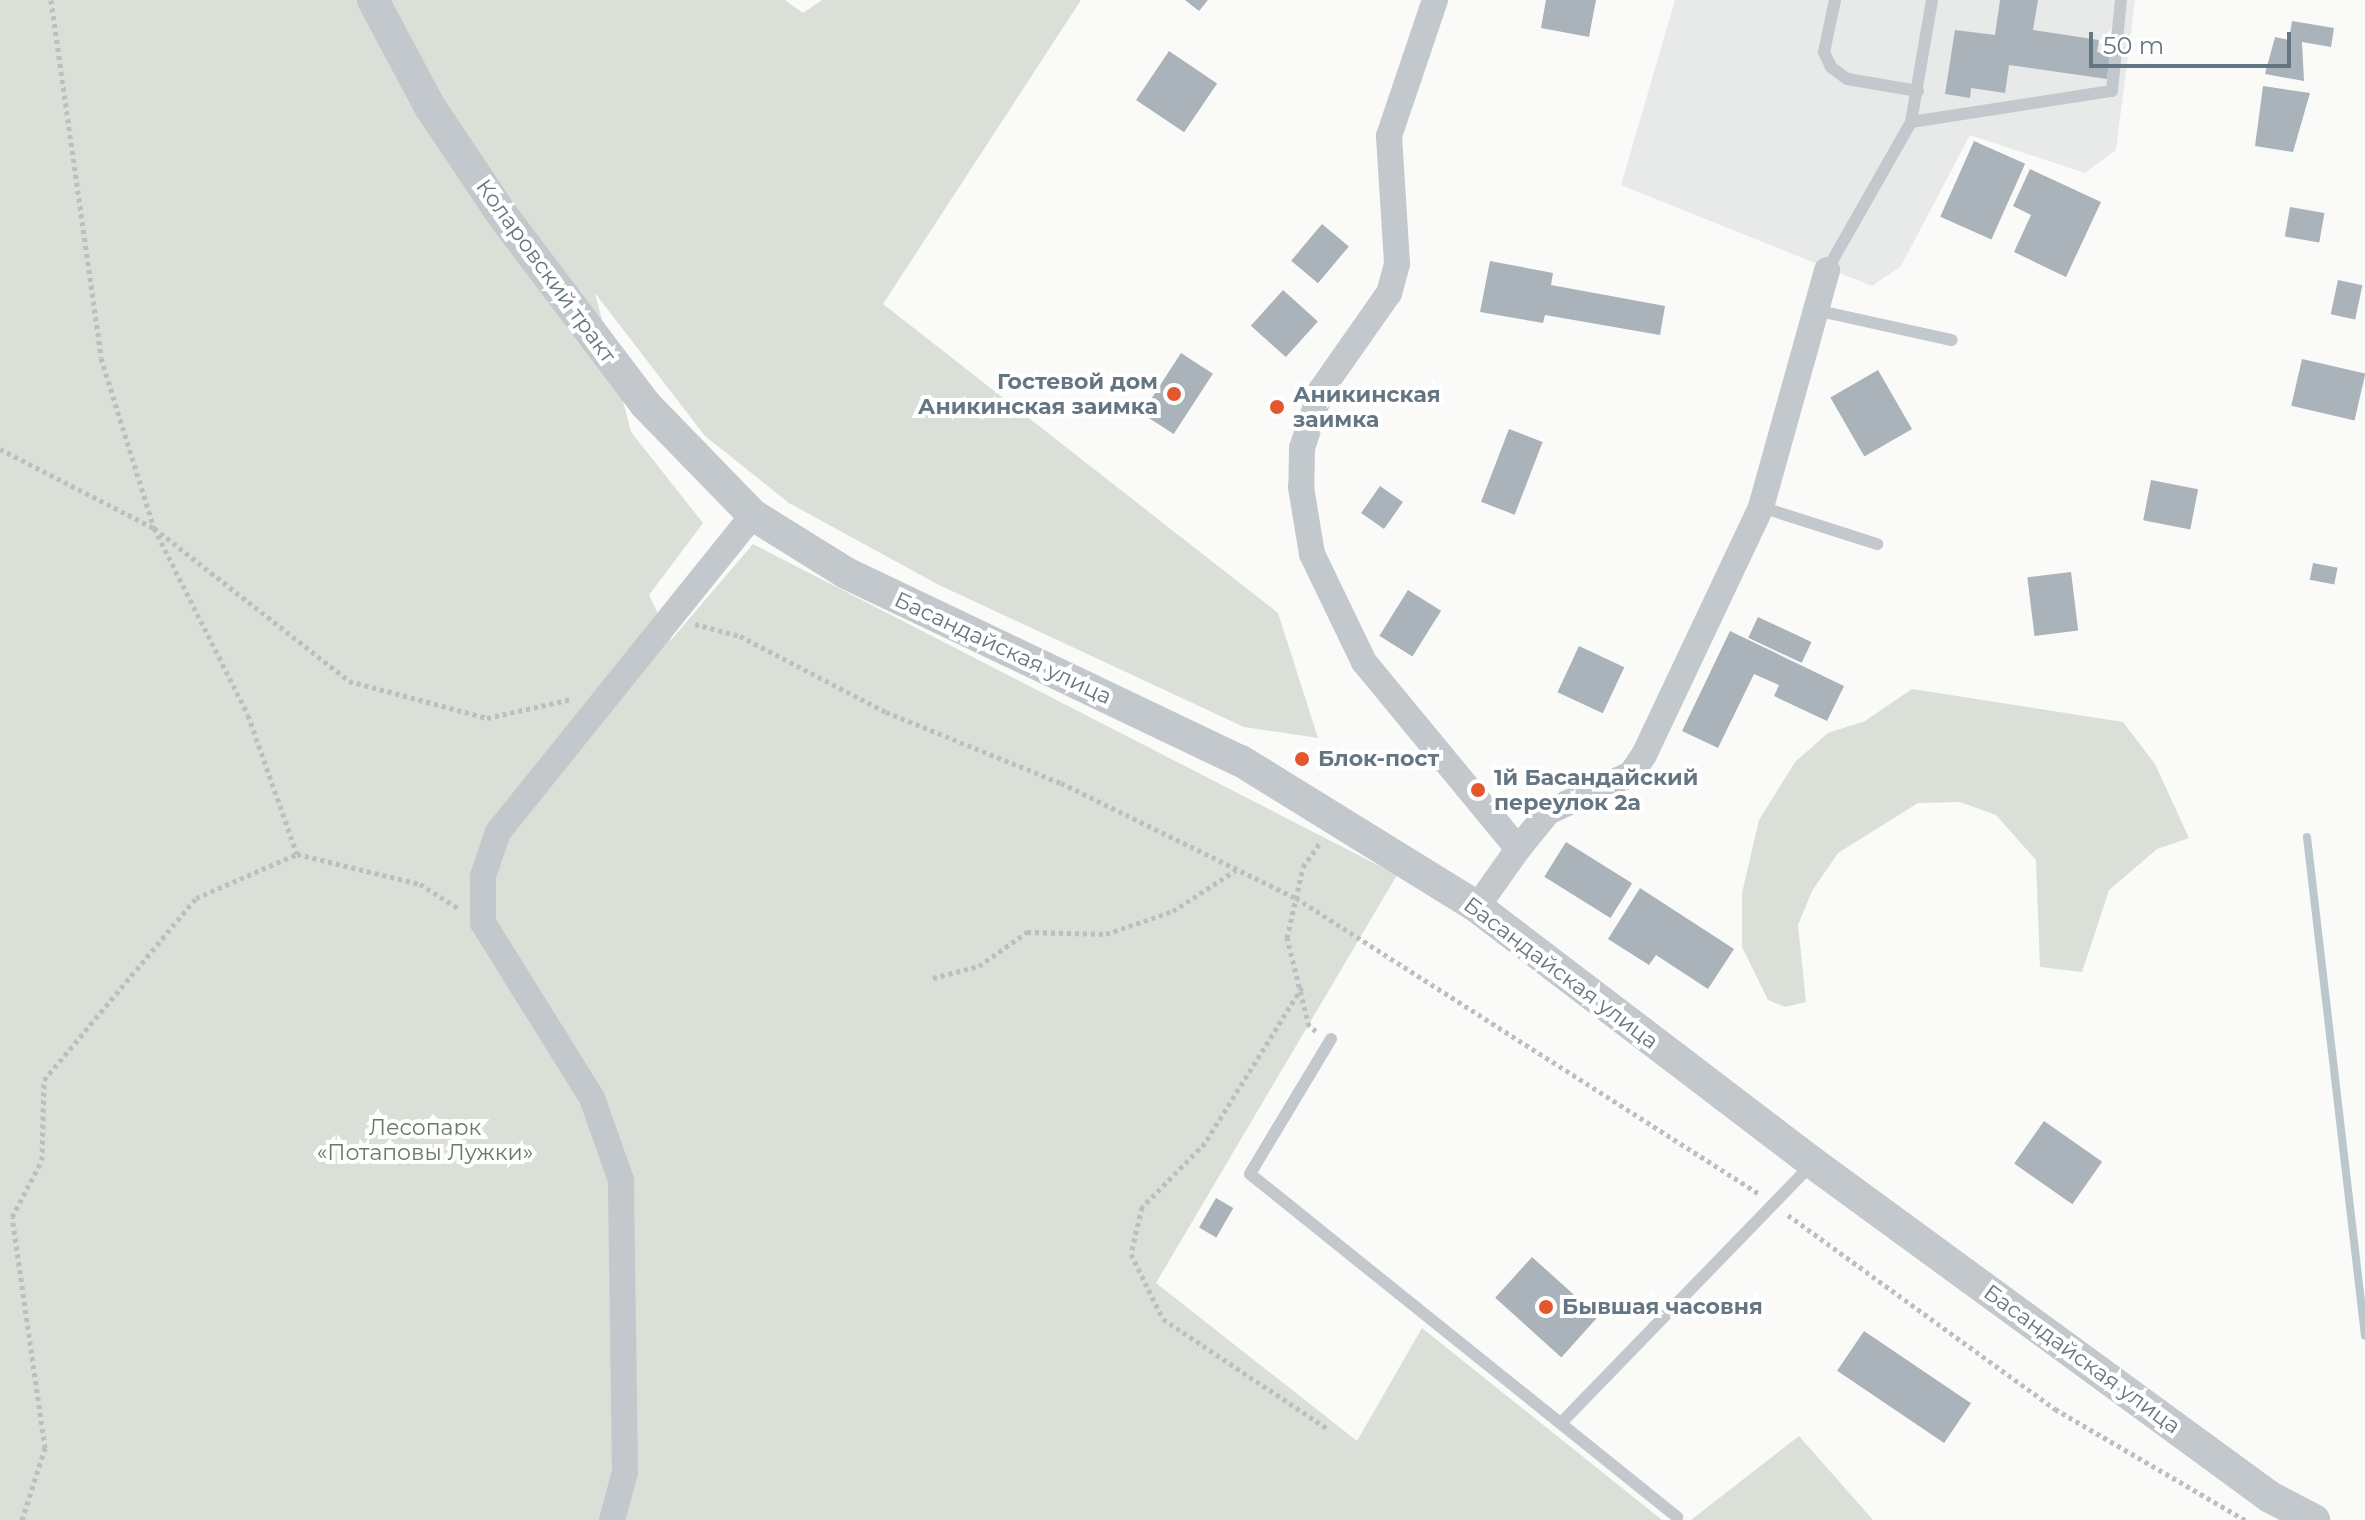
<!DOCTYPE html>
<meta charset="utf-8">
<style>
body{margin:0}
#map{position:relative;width:2365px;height:1520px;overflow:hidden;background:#fafaf8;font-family:Montserrat,sans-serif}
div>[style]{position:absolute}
.built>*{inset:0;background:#e8e9e9}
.green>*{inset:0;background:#dadfd7}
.stream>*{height:8px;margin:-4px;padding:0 4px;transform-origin:4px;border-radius:4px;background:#bbc7cb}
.building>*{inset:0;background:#aab3b9;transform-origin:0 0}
.path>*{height:5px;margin-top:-2.5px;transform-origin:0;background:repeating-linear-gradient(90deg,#bbbfc2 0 4px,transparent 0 8px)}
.service>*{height:12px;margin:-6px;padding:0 6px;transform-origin:6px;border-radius:6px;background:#c3c8cc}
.minor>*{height:26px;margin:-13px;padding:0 13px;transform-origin:13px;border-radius:13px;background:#c3c8cc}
.tertiary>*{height:32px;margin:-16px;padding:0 16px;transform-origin:16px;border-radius:16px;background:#c3c8cc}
.dots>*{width:22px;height:22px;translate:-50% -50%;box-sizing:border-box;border:4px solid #fff;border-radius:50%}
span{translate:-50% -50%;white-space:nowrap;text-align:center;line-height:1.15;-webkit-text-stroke:8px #fff;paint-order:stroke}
.street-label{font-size:22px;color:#657683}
.poi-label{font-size:22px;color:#657683;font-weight:700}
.right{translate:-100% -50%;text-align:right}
.left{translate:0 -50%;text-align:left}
.park-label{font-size:22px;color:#687a64}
.scale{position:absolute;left:2089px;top:32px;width:202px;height:36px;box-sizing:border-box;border:4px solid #657683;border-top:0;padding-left:10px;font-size:24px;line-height:28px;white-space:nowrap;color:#657683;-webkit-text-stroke:6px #fff;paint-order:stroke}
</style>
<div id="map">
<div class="built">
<div style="clip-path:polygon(1675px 0,2135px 0,2116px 150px,2085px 173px,1970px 135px,1901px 266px,1872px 286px,1621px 185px)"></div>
</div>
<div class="green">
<div style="clip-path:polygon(0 0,785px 0,803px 13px,822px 0,1081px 0,883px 304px,1278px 613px,1318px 738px,1244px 727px,939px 585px,789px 503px,705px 436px,595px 293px,631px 432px,703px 523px,649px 595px,671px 640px,753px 544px,1397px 875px,1156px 1283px,1357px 1441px,1422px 1328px,1662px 1520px,0 1520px)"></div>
<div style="clip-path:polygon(1912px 689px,2123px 722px,2155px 764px,2189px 838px,2157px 849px,2109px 890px,2082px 972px,2040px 967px,2036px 860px,1996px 815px,1960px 802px,1918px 803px,1838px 853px,1812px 891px,1798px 925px,1806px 1002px,1785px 1007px,1768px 1000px,1742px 947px,1742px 893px,1759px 820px,1795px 762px,1828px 733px,1865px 721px)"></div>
<div style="clip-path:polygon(1799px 1436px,1873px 1520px,1691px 1520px)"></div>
</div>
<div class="stream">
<div style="left:2307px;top:837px;width:502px;rotate:83.37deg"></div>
</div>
<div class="building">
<div style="clip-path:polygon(1185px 0,1208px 0,1199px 11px)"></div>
<div style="clip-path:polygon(1546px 0,1596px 0,1589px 37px,1541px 28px)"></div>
<div style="clip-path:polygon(2000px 0,2038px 0,2033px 30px,2099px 40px,2097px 52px,2110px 54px,2107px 79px,2009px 65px,2005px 93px,1971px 88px,1970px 98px,1945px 94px,1955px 30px,1995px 35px)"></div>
<div style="clip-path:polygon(2292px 21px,2334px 28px,2331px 47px,2302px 42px,2304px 81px,2265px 74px,2275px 37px,2289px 40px)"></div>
<div style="left:1169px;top:51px;width:58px;height:59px;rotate:34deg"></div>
<div style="clip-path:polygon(2263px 86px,2310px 93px,2293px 152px,2255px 146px)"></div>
<div style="left:1974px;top:141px;width:56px;height:83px;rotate:24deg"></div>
<div style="clip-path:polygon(2030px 169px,2101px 202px,2066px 277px,2014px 252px,2031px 215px,2013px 206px)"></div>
<div style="left:2290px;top:207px;width:35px;height:30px;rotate:10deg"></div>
<div style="left:1322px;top:224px;width:35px;height:48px;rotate:40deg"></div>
<div style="clip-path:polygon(1490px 261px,1553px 273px,1551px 285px,1665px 306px,1660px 335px,1545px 315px,1543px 323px,1480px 312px)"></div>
<div style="left:2338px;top:280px;width:25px;height:35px;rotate:12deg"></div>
<div style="left:1283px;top:290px;width:47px;height:48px;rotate:42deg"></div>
<div style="left:1181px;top:353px;width:38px;height:72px;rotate:33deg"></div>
<div style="left:2302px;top:359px;width:65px;height:48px;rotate:13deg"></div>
<div style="left:1878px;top:370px;width:68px;height:55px;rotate:60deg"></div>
<div style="left:1509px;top:429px;width:36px;height:78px;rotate:21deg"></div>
<div style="left:2151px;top:480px;width:48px;height:41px;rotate:11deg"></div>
<div style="left:1380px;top:486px;width:28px;height:33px;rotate:35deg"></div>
<div style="left:2313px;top:563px;width:25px;height:17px;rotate:11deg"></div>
<div style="left:2071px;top:572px;width:59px;height:44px;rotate:83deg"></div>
<div style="left:1408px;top:590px;width:39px;height:54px;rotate:32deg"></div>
<div style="left:1758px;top:617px;width:59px;height:23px;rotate:25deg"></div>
<div style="clip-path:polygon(1730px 631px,1844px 686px,1827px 721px,1774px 696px,1779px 685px,1754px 674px,1718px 748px,1682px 731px)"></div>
<div style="left:1579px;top:646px;width:50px;height:51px;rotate:25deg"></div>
<div style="left:1566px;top:842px;width:78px;height:41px;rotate:32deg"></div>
<div style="clip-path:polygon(1640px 888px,1734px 949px,1708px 989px,1656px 955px,1649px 965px,1608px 939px)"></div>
<div style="left:2044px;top:1121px;width:71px;height:52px;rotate:35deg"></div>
<div style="left:1216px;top:1198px;width:20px;height:34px;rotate:30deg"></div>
<div style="left:1532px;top:1257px;width:89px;height:55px;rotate:42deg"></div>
<div style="left:1864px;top:1331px;width:129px;height:48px;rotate:34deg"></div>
</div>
<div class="path">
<div style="left:51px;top:0;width:361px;rotate:82deg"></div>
<div style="left:101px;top:358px;width:178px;rotate:72.7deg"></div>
<div style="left:154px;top:528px;width:248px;rotate:38.1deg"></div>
<div style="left:349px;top:681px;width:143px;rotate:15deg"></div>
<div style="left:487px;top:718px;width:87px;rotate:-12.6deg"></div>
<div style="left:0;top:449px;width:173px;rotate:27.2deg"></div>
<div style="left:154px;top:528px;width:209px;rotate:63.3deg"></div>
<div style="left:248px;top:715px;width:147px;rotate:70.6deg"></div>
<div style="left:695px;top:624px;width:47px;rotate:14.9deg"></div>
<div style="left:740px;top:636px;width:165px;rotate:27.5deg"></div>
<div style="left:886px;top:712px;width:189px;rotate:22.1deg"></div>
<div style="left:1061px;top:783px;width:262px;rotate:26.1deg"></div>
<div style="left:1296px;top:898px;width:552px;rotate:32.57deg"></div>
<div style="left:933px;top:978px;width:48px;rotate:-14.6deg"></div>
<div style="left:979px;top:966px;width:59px;rotate:-35.3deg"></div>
<div style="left:1027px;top:932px;width:79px;rotate:1.5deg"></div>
<div style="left:1106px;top:934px;width:71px;rotate:-18.9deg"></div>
<div style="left:1173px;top:911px;width:75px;rotate:-33.1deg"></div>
<div style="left:1302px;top:987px;width:184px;rotate:121.9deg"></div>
<div style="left:1205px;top:1143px;width:90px;rotate:134.5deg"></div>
<div style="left:1142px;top:1207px;width:48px;rotate:103.2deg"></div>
<div style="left:1131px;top:1254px;width:72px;rotate:63.8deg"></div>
<div style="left:1163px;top:1319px;width:198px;rotate:33.7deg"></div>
<div style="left:1316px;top:1031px;width:9px;rotate:-144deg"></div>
<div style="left:1309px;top:1026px;width:91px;rotate:-104deg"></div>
<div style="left:1287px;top:938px;width:73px;rotate:-77.3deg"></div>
<div style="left:1303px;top:867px;width:29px;rotate:-55deg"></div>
<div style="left:1788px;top:1215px;width:330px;rotate:36deg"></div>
<div style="left:2055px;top:1409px;width:220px;rotate:30.3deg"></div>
<div style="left:22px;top:1520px;width:76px;rotate:-72.3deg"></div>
<div style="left:45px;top:1448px;width:233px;rotate:-98.1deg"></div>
<div style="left:12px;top:1217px;width:64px;rotate:-62.2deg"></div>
<div style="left:42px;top:1160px;width:80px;rotate:-88.6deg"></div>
<div style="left:44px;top:1080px;width:237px;rotate:-50.1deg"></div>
<div style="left:196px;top:898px;width:110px;rotate:-23.5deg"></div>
<div style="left:297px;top:854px;width:127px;rotate:13.7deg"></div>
<div style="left:420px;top:884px;width:45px;rotate:32.3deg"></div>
</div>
<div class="service">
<div style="left:1835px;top:0;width:53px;rotate:101.9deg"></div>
<div style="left:1824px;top:52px;width:17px;rotate:65deg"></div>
<div style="left:1831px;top:67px;width:20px;rotate:37deg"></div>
<div style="left:1847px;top:79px;width:72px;rotate:9.6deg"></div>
<div style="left:1911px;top:122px;width:203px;rotate:-8.8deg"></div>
<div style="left:2112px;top:91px;width:91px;rotate:-84.4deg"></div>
<div style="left:1827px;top:270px;width:170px;rotate:-60.4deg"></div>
<div style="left:1911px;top:122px;width:124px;rotate:-80.2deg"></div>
<div style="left:1815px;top:310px;width:140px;rotate:12.4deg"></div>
<div style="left:1761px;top:507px;width:122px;rotate:17.7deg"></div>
<div style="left:1331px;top:1039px;width:157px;rotate:121deg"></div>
<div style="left:1250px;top:1174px;width:548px;rotate:38.77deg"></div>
<div style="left:1562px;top:1422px;width:358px;rotate:-45.9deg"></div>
</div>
<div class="minor">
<div style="left:1435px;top:0;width:144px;rotate:108.7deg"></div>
<div style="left:1389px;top:136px;width:128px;rotate:86.4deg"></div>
<div style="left:1397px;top:264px;width:30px;rotate:105deg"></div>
<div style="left:1389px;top:293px;width:118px;rotate:125deg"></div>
<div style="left:1321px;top:390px;width:61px;rotate:108.1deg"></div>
<div style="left:1302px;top:448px;width:39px;rotate:91deg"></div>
<div style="left:1301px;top:487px;width:68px;rotate:80.7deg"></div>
<div style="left:1312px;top:554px;width:120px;rotate:64.3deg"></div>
<div style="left:1364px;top:662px;width:242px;rotate:50.5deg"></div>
<div style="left:1518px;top:849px;width:71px;rotate:125.3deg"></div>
<div style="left:1518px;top:849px;width:48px;rotate:-51deg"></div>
<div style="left:1548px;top:812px;width:91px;rotate:-24.6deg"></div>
<div style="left:1631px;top:774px;width:23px;rotate:-56deg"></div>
<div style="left:1644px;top:755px;width:274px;rotate:-64.7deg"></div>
<div style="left:1761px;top:507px;width:246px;rotate:-74.4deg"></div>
<div style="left:612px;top:1520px;width:50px;rotate:-74.8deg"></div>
<div style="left:625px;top:1472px;width:292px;rotate:-90.8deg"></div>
<div style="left:621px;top:1180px;width:87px;rotate:-109.5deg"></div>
<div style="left:592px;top:1098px;width:206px;rotate:-121.9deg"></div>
<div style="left:483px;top:923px;width:47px;rotate:-90deg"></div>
<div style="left:483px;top:876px;width:46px;rotate:-71.2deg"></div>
<div style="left:498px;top:832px;width:407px;rotate:-51.2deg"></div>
</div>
<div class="tertiary">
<div style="left:373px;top:0;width:121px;rotate:62deg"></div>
<div style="left:430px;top:107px;width:131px;rotate:56.2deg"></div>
<div style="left:503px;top:216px;width:236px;rotate:52.9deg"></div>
<div style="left:645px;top:404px;width:155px;rotate:45.8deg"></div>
<div style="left:753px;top:515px;width:110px;rotate:31.9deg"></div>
<div style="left:846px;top:573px;width:437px;rotate:25.5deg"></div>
<div style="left:1241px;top:761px;width:278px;rotate:31.7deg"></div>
<div style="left:1477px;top:907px;width:422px;rotate:37.3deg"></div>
<div style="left:1813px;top:1163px;width:566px;rotate:36.16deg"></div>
<div style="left:2270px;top:1497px;width:50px;rotate:27.6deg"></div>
</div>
<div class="dots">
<div style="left:1174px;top:394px;background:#e4572e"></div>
<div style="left:1277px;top:407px;background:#e4572e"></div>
<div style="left:1302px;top:759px;background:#e4572e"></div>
<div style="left:1478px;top:790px;background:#e4572e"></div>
<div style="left:1546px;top:1307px;background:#e4572e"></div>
</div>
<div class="street-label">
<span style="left:546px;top:271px;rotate:54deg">Коларовский тракт</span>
<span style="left:1003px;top:648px;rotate:25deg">Басандайская улица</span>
<span style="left:1561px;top:973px;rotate:37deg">Басандайская улица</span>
<span style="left:2082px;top:1359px;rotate:36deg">Басандайская улица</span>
</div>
<div class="poi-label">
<span class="right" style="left:1158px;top:394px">Гостевой дом<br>Аникинская заимка</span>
<span class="left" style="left:1293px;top:407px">Аникинская<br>заимка</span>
<span class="left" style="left:1318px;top:759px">Блок-пост</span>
<span class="left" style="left:1494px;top:790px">1й Басандайский<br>переулок 2а</span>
<span class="left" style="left:1562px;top:1307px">Бывшая часовня</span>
</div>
<div class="park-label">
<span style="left:425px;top:1140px">Лесопарк<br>«Потаповы Лужки»</span>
</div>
<div class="scale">50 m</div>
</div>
